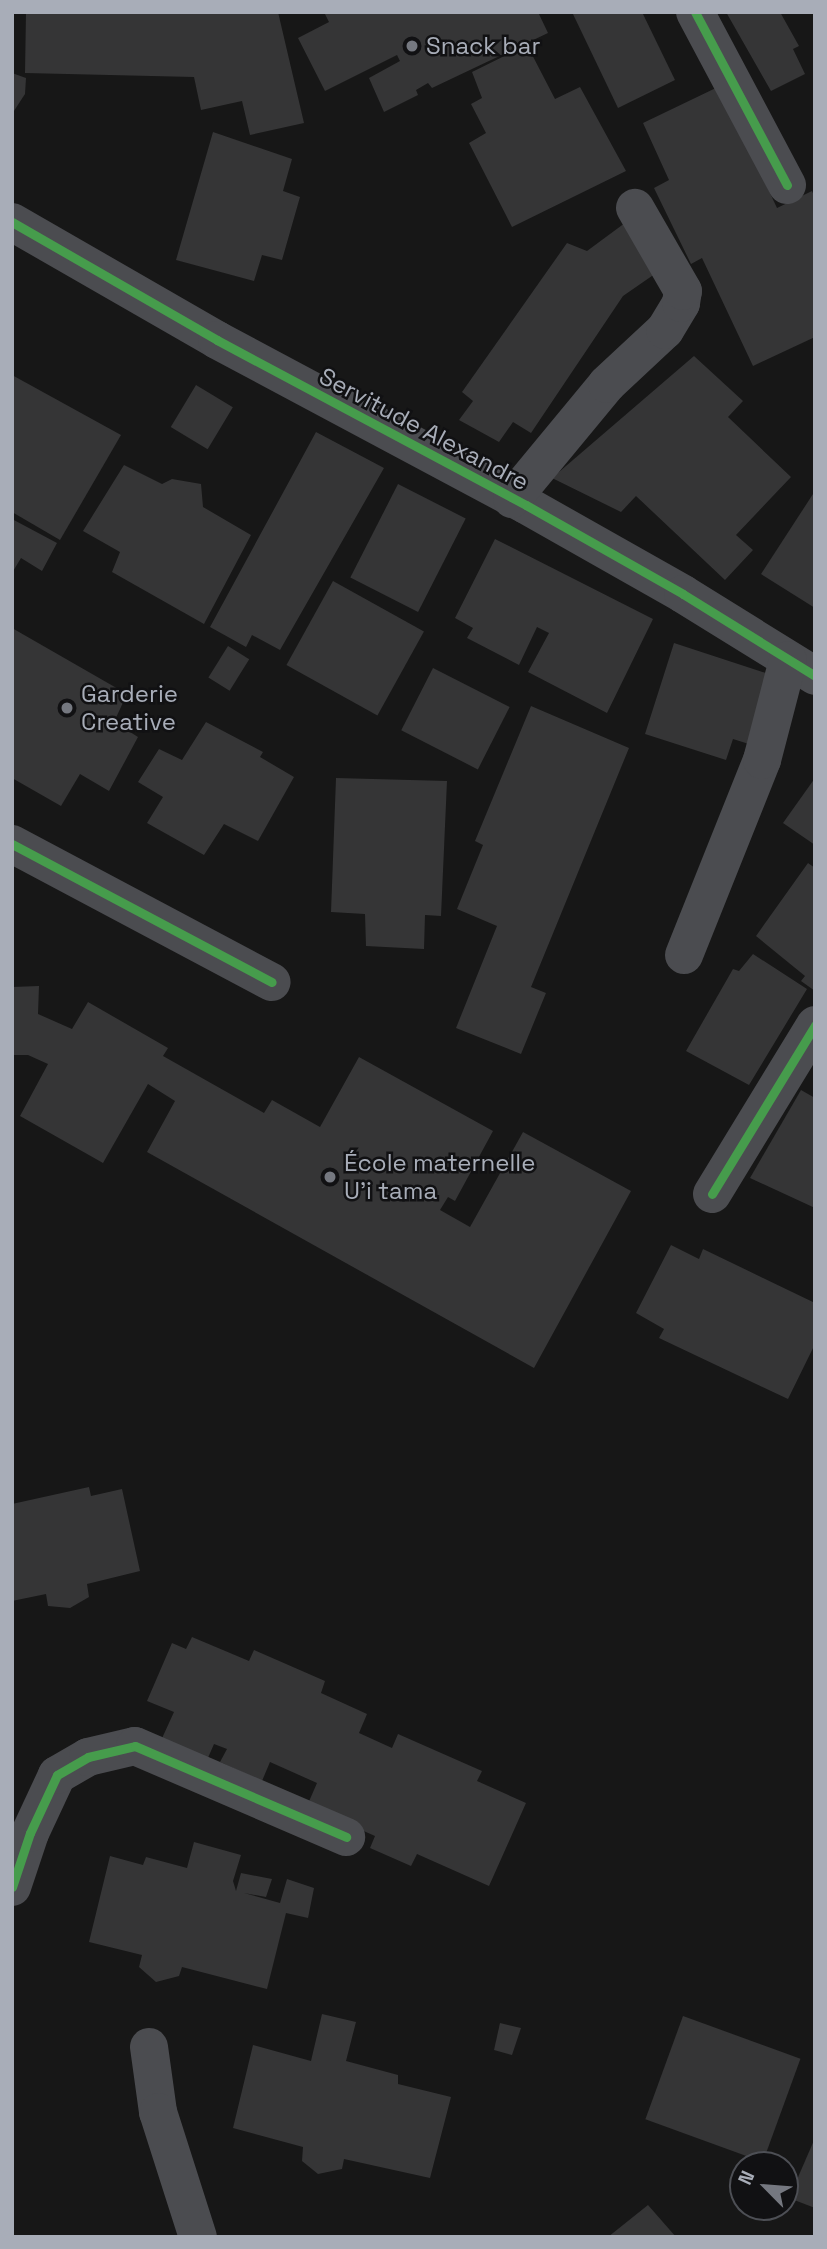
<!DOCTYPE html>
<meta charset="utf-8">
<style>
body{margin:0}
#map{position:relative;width:827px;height:2249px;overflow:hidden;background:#171717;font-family:"Space Grotesk",sans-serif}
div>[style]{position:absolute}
.building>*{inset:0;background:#353536;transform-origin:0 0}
.minor>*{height:38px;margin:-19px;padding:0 19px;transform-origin:19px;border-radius:19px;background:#4b4c50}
.cycleway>*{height:9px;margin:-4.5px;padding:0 4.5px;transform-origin:4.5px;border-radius:4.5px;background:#469c4c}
.dots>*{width:19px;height:19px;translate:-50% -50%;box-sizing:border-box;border:4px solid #111113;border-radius:50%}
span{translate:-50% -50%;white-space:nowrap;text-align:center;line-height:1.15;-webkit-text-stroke:5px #111113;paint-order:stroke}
.poi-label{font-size:24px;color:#a8adb8}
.left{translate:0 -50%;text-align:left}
.street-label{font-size:24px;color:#a8adb8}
.frame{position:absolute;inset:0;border:14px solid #a8adb8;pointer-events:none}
.north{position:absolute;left:729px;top:2151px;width:70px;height:70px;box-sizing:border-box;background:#111113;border:2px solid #4d4f55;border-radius:50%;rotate:295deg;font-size:19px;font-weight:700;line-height:28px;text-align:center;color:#a8adb8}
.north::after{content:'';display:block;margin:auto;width:24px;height:32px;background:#757880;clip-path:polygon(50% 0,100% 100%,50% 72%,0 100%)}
</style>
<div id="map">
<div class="building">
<div style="clip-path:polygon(26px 12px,278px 12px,304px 123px,250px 135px,242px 101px,201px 110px,194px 77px,25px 73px)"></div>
<div style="clip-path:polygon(324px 12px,538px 12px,548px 33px,432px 88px,428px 83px,416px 90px,418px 95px,384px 112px,369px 78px,400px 61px,397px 55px,325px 91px,298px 38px,329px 22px)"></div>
<div style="clip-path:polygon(572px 12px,642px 12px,675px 80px,618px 108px)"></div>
<div style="clip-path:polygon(726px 12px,780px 12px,799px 46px,793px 49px,805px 74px,771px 91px)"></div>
<div style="clip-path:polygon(527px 45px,555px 99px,580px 87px,626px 171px,512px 227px,469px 143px,486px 133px,471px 104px,482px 98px,472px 72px)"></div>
<div style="clip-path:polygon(12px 73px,26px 78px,25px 94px,12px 114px)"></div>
<div style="clip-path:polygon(720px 86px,777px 208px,812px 191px,815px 198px,815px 337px,753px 366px,702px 258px,691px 264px,654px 188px,669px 180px,643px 123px)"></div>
<div style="clip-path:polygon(213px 132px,292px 159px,283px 191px,300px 197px,282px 260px,262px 255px,254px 281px,176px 260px)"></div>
<div style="clip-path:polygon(633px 217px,662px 269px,623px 296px,531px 433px,513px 422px,499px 442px,459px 420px,473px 401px,462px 392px,567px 243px,587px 251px)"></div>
<div style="clip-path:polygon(694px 356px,743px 401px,728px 417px,791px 477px,736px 535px,753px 550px,725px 580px,636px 496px,621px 512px,552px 478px)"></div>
<div style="clip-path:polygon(12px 375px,121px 435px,60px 540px,12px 512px)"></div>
<div style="left:196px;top:385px;width:43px;height:49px;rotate:31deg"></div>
<div style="clip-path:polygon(316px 432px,384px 468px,280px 650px,252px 635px,246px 647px,210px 627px)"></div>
<div style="clip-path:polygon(124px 465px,162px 484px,172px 479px,201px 484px,203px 507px,251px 535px,204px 624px,112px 572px,120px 552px,83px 531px)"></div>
<div style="left:398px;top:484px;width:76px;height:105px;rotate:27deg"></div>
<div style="clip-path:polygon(813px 494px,815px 496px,815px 608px,761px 574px)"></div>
<div style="clip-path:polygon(12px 519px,57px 543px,42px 571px,21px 558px,12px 573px)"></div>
<div style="clip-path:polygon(495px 539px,653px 619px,607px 713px,528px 672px,549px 633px,537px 627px,519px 665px,467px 638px,473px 628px,455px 618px)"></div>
<div style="left:333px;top:581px;width:104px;height:96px;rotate:29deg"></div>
<div style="clip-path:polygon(12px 628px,127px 694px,114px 722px,138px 737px,109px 791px,80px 774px,61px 806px,12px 778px)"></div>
<div style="clip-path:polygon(674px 643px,775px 676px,752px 745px,733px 739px,726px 760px,645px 734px)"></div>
<div style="left:228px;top:646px;width:25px;height:37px;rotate:32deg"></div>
<div style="left:433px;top:668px;width:86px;height:70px;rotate:27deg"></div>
<div style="clip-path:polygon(531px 706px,629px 748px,531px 987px,546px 993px,521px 1054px,456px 1028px,497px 926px,457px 909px,483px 845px,475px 841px)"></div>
<div style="clip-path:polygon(206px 722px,263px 752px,260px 757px,294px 777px,258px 841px,224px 824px,204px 855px,147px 823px,163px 797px,138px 782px,159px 749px,182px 760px)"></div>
<div style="clip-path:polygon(336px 778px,447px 781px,441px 916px,425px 915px,424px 949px,366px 946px,365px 914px,331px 912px)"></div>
<div style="clip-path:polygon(815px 778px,815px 845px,783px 823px)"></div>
<div style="clip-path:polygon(808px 863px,815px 868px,815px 991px,801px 981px,805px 976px,756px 936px)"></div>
<div style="clip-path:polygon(753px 954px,807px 989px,749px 1085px,686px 1051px,733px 969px,739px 971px)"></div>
<div style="clip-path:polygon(39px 986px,38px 1014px,72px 1029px,88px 1002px,168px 1048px,163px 1056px,264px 1113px,272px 1100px,320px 1127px,359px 1057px,493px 1131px,455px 1201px,448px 1197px,440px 1210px,470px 1227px,523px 1132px,631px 1191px,534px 1368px,147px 1152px,175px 1101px,148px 1084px,103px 1163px,20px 1116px,48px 1064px,28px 1055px,12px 1055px,12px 987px)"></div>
<div style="clip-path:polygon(801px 1090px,815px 1098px,815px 1208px,750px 1178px)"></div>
<div style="clip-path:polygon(671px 1245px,699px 1259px,703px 1249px,815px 1303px,815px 1344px,788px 1399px,659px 1338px,664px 1329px,636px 1313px)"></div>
<div style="clip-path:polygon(89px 1487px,91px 1496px,122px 1489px,140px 1571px,87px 1584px,89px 1597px,70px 1608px,48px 1606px,46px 1594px,12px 1601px,12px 1504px)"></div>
<div style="clip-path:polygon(192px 1637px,249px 1661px,254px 1650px,325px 1681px,321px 1693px,367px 1714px,359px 1733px,392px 1748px,398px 1734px,482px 1771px,477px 1781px,526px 1803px,489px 1886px,417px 1854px,411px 1866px,370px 1848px,375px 1836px,307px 1806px,317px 1783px,270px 1762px,262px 1781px,220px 1762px,227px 1749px,214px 1744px,204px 1767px,158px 1747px,174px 1712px,147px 1701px,172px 1643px,186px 1649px)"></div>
<div style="clip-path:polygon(194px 1842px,241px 1855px,233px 1881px,236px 1891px,241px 1873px,272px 1879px,266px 1897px,244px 1893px,280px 1903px,287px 1879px,314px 1888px,308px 1918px,286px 1913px,267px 1989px,182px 1967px,179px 1976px,156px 1982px,139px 1967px,142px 1955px,89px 1942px,110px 1856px,143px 1865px,146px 1857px,187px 1868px)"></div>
<div style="clip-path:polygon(322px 2014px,356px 2022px,346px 2061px,398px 2075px,398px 2084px,451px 2097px,430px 2178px,344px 2159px,342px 2169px,318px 2174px,302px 2161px,303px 2147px,233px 2128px,253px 2045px,311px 2061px)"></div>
<div style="left:683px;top:2016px;width:125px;height:110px;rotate:20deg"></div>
<div style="clip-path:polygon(500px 2023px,521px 2028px,512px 2055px,494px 2050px)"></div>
<div style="clip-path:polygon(815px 2138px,815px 2208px,789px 2198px)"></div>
<div style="clip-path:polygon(648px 2205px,676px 2237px,608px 2237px)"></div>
</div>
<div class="minor">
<div style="left:695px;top:12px;width:196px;rotate:62deg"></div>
<div style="left:12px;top:222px;width:237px;rotate:29.9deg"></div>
<div style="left:217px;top:340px;width:350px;rotate:28.1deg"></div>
<div style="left:526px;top:505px;width:180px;rotate:29.5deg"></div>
<div style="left:683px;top:594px;width:155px;rotate:31.8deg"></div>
<div style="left:512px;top:499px;width:149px;rotate:-50.4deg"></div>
<div style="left:607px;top:384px;width:79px;rotate:-43deg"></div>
<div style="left:665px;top:330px;width:31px;rotate:-59deg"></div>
<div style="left:681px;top:303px;width:12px;rotate:-81deg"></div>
<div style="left:683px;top:291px;width:96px;rotate:-120deg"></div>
<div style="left:12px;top:844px;width:294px;rotate:28deg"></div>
<div style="left:684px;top:955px;width:210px;rotate:-68.2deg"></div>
<div style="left:762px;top:760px;width:103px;rotate:-75.4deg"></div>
<div style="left:712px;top:1194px;width:198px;rotate:-58.6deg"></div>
<div style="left:12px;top:1887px;width:57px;rotate:-71.6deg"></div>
<div style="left:30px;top:1833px;width:64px;rotate:-65deg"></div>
<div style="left:57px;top:1775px;width:36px;rotate:-30deg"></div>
<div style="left:88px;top:1757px;width:48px;rotate:-13.2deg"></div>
<div style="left:135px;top:1746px;width:230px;rotate:23.3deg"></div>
<div style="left:149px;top:2047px;width:66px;rotate:82.1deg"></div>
<div style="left:158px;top:2112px;width:131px;rotate:72.3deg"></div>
</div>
<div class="cycleway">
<div style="left:695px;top:12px;width:196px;rotate:62deg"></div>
<div style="left:12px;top:222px;width:237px;rotate:29.9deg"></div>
<div style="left:217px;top:340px;width:350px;rotate:28.1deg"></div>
<div style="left:526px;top:505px;width:180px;rotate:29.5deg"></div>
<div style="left:683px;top:594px;width:155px;rotate:31.8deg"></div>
<div style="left:12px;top:844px;width:294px;rotate:28deg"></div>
<div style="left:712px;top:1194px;width:198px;rotate:-58.6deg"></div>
<div style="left:12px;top:1887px;width:57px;rotate:-71.6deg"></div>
<div style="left:30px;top:1833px;width:64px;rotate:-65deg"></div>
<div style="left:57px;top:1775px;width:36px;rotate:-30deg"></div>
<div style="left:88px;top:1757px;width:48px;rotate:-13.2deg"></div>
<div style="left:135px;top:1746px;width:230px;rotate:23.3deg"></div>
</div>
<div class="dots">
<div style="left:412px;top:46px;background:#757880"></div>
<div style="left:67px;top:708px;background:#757880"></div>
<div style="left:330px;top:1177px;background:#757880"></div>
</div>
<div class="poi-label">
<span class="left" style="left:426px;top:46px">Snack bar</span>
<span class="left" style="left:81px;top:708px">Garderie<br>Creative</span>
<span class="left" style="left:344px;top:1177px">École maternelle<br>U'i tama</span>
</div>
<div class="street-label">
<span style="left:424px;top:429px;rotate:28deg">Servitude Alexandre</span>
</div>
<div class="frame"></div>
<div class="north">N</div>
</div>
